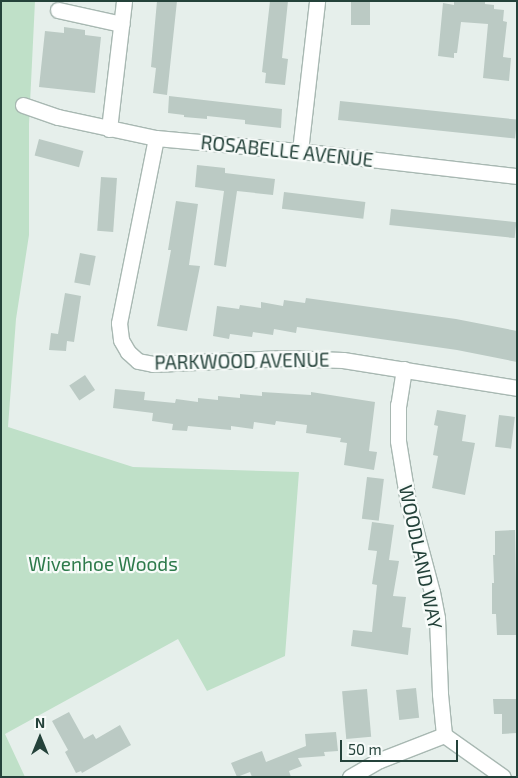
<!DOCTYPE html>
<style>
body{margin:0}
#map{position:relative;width:518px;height:778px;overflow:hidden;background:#e6efeb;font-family:"Exo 2",sans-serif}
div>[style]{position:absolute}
.green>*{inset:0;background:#bfe0c8}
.building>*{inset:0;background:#bbcac4;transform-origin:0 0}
.roads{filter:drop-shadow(1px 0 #a8b8b2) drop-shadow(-1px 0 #a8b8b2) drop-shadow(0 1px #a8b8b2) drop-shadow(0 -1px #a8b8b2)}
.minor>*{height:15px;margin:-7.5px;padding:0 7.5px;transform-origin:7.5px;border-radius:7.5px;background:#fff}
span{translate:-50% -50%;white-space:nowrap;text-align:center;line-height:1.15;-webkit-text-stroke:4.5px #f7fbf9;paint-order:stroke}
.street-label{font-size:19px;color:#24423a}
.park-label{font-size:19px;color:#2d7a4b}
.frame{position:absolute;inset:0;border:2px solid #24423a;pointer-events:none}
.north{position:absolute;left:15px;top:713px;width:50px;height:50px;-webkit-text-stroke:4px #f7fbf9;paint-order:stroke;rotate:0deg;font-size:14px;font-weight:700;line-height:20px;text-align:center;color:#24423a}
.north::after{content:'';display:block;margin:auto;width:18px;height:22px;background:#24423a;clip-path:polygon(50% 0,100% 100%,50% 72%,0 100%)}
.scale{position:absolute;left:340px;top:740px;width:118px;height:22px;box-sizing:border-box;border:2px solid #24423a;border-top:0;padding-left:6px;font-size:15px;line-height:18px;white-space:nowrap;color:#24423a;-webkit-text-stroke:4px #f7fbf9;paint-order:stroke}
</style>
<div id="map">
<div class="green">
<div style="clip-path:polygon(1px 1px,35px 1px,29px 124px,29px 235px,16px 319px,8px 427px,133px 467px,299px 472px,285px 656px,207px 691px,178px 639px,5px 734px,25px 777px,1px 777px)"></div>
</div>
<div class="building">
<div style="clip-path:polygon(157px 1px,177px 1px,167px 95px,153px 93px,156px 68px,151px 67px)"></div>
<div style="clip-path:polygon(270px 1px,288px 1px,282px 58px,288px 59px,285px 85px,265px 83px,266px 73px,262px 72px)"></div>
<div style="left:351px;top:1px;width:19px;height:24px"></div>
<div style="clip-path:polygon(454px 1px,485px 1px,485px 4px,494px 5px,494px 9px,504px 10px,503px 21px,507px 22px,503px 57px,511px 58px,509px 81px,483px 78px,488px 24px,461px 22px,457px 53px,454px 53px,454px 58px,438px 56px,443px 3px,454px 5px)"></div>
<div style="clip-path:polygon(64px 27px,85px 30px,85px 35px,101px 37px,95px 93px,39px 87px,45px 31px,64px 33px)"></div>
<div style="clip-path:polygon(169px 96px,282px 109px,281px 128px,245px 124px,245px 120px,207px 116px,207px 119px,184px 117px,184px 115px,168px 113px)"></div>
<div style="left:340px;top:101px;width:178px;height:19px;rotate:6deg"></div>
<div style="left:39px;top:139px;width:46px;height:17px;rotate:15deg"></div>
<div style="clip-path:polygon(197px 165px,225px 168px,225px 173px,275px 179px,273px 195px,237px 191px,226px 267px,214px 265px,224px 191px,195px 187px)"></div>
<div style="left:101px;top:177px;width:16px;height:54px;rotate:4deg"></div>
<div style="left:284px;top:192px;width:82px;height:17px;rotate:7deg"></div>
<div style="clip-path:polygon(176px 201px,198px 204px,189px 265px,200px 266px,187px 331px,157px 326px,171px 250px,168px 250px)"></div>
<div style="left:391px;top:209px;width:126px;height:16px;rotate:6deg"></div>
<div style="left:80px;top:253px;width:16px;height:30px;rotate:11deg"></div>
<div style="clip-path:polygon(65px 293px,81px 296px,74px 342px,67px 341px,66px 351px,49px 350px,51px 333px,58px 334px)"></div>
<div style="clip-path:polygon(306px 298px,456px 319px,517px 331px,517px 362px,457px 350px,297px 327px,296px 333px,274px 329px,273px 335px,253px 332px,252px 337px,230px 334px,229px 339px,213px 336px,217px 306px,239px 309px,240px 305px,261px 308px,261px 302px,283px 306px,284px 300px,305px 303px)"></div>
<div style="left:85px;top:375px;width:18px;height:19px;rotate:56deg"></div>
<div style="clip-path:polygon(115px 389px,145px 392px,144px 400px,175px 403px,176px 399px,198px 402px,198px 398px,218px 400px,218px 396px,240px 398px,240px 394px,262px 396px,262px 392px,311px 395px,311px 392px,375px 402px,369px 451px,377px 452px,374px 470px,344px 465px,347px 443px,340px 442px,341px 438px,306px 433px,307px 425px,276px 421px,275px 425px,254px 422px,253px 429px,231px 426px,231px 430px,188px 426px,187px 431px,172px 430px,173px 424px,152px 421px,153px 413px,113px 408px)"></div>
<div style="clip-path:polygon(437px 410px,466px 415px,462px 441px,475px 443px,465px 495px,432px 488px,438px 456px,433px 455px,438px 426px,434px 425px)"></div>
<div style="left:499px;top:415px;width:16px;height:32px;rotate:7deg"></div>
<div style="left:367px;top:477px;width:17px;height:42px;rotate:7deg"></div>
<div style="clip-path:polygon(372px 522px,394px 525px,389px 560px,399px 561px,393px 596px,406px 597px,402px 627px,411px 628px,408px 655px,351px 646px,353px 630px,372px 632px,377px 585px,372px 584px,377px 551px,368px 550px)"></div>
<div style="clip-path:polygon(515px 530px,517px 635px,497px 635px,496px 614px,492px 614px,492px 583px,494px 583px,493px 555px,495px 555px,495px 531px)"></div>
<div style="left:416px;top:688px;width:30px;height:20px;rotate:84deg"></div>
<div style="left:367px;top:689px;width:48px;height:25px;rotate:85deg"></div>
<div style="clip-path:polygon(493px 699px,517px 699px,517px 733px,502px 734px,502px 714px,494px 714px)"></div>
<div style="clip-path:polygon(69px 712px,84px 739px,93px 734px,96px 739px,120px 725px,131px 745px,82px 773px,81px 771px,76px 773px,65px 752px,68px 750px,52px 721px)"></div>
<div style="clip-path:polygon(336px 732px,338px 751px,324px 752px,325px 756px,298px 758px,302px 766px,289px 771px,291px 777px,252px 777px,250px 772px,237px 777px,231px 763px,262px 751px,266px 762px,306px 746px,305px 734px)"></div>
</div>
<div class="roads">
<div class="minor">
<div style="left:58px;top:10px;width:65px;rotate:12.5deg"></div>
<div style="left:23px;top:105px;width:37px;rotate:19deg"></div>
<div style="left:58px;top:117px;width:100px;rotate:12.1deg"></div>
<div style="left:156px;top:138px;width:145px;rotate:5.2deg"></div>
<div style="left:300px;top:151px;width:218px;rotate:6.6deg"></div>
<div style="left:109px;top:129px;width:129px;rotate:-83.3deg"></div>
<div style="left:156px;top:138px;width:189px;rotate:101.3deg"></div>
<div style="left:119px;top:323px;width:17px;rotate:83deg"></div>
<div style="left:121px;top:340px;width:14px;rotate:60deg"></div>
<div style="left:128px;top:352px;width:13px;rotate:42deg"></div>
<div style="left:138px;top:361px;width:15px;rotate:11deg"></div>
<div style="left:153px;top:364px;width:130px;rotate:-2.6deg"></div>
<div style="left:283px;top:358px;width:60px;rotate:1.9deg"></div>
<div style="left:343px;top:360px;width:176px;rotate:9.1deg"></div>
<div style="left:300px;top:151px;width:151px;rotate:-83.5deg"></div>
<div style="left:404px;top:369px;width:36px;rotate:99deg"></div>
<div style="left:398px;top:405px;width:36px;rotate:90deg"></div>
<div style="left:398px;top:441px;width:62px;rotate:80.7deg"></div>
<div style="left:408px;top:502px;width:93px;rotate:75.1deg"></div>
<div style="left:432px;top:592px;width:26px;rotate:79deg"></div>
<div style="left:437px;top:618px;width:76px;rotate:87.7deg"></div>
<div style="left:440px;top:694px;width:41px;rotate:84.4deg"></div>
<div style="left:444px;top:735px;width:72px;rotate:35.4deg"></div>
<div style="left:350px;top:777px;width:34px;rotate:-30deg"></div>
<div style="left:380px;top:760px;width:69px;rotate:-21.3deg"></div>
</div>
</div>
<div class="street-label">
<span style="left:287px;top:151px;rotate:6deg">ROSABELLE AVENUE</span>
<span style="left:242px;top:361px;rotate:-1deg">PARKWOOD AVENUE</span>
<span style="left:421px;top:557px;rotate:78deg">WOODLAND WAY</span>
</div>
<div class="park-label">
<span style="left:103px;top:564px">Wivenhoe Woods</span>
</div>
<div class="frame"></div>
<div class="north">N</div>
<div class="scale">50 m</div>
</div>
